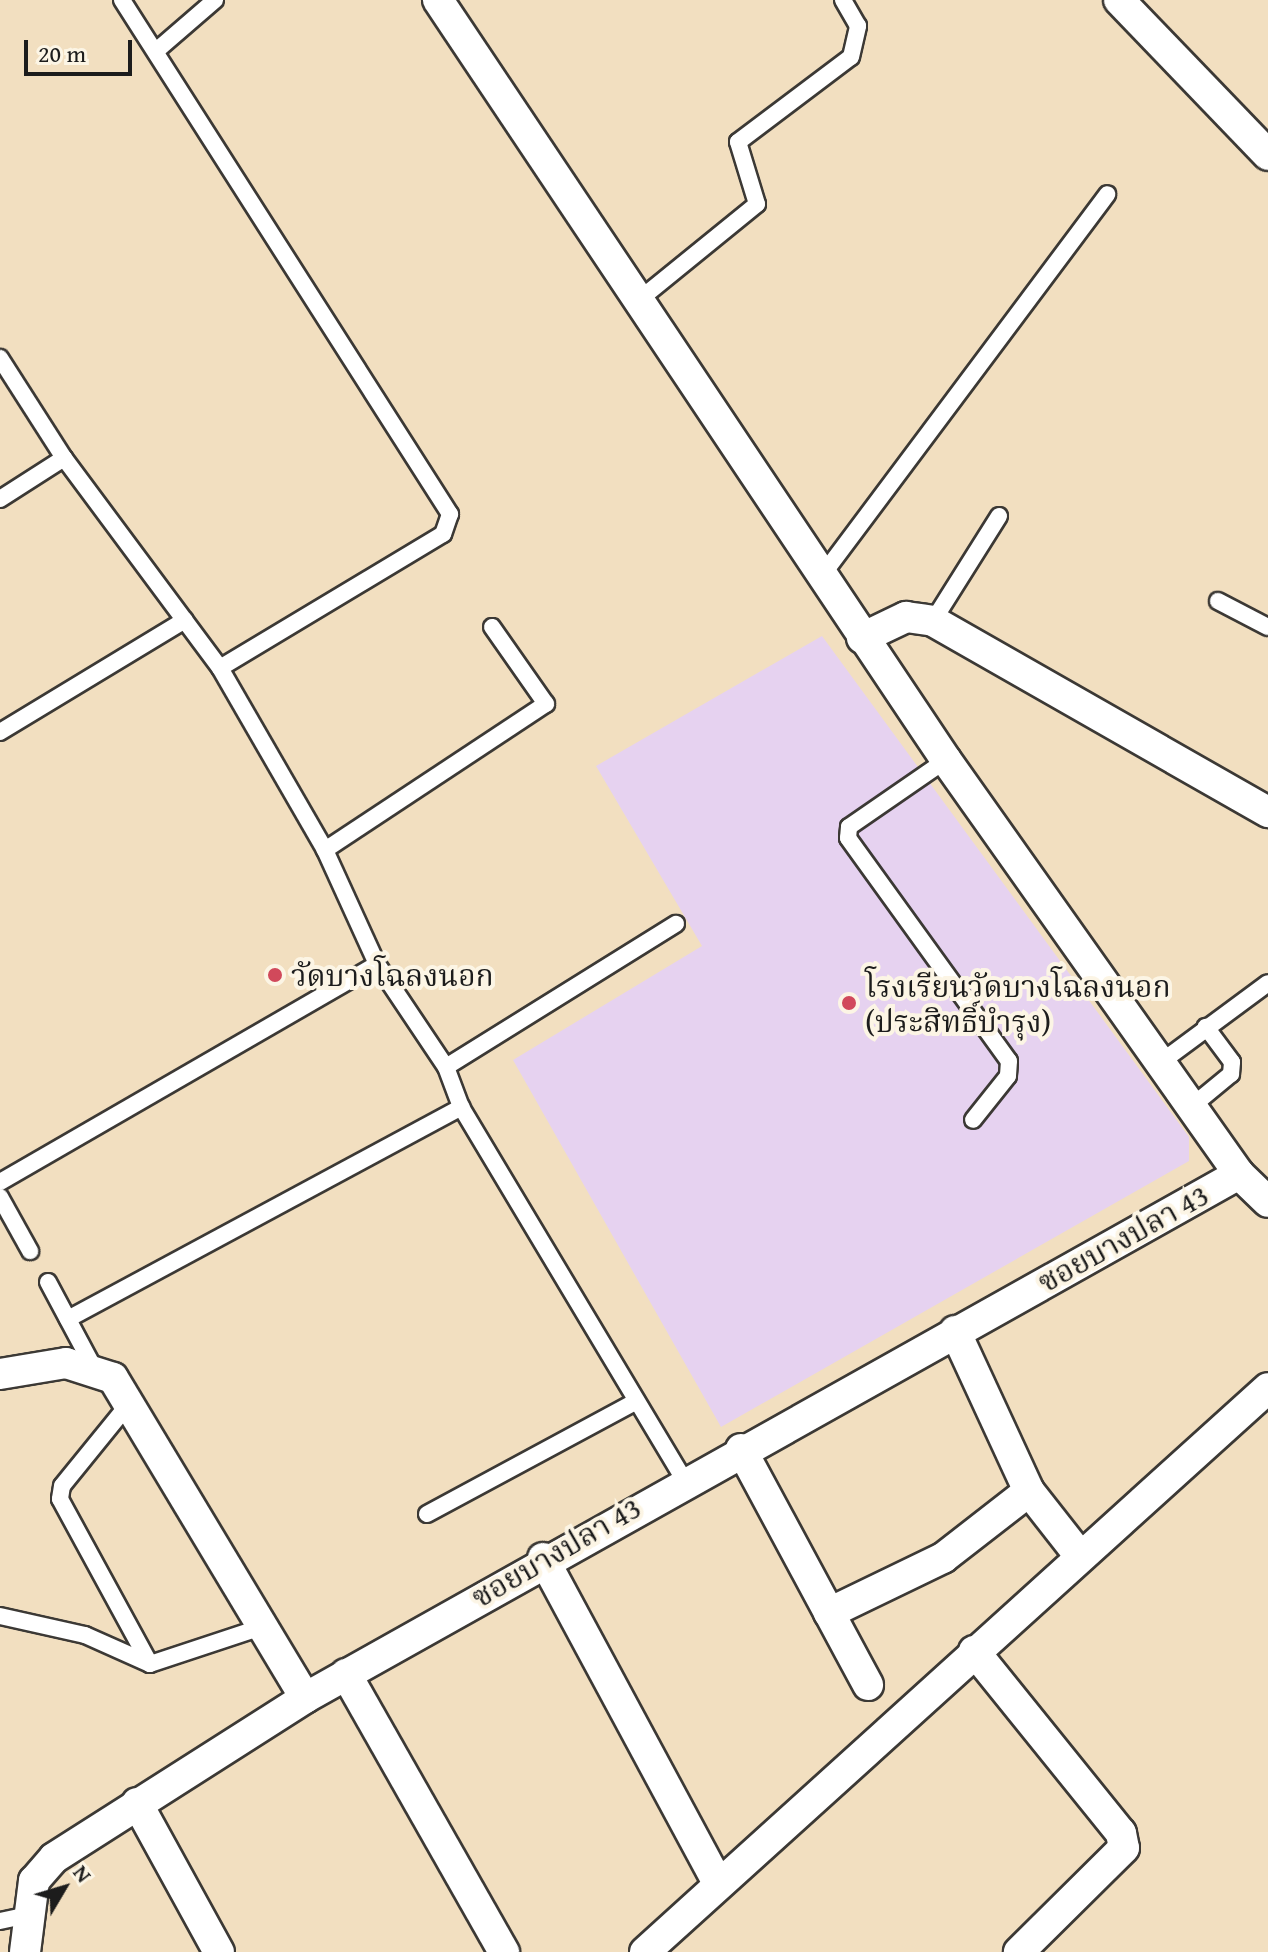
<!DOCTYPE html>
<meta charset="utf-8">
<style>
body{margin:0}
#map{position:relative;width:1268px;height:1952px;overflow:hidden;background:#f2dfc0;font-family:"Gentium Book Plus","Noto Serif Thai",serif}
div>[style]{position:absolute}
.built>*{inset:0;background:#e6d2f0}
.roads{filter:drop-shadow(2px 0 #3c3935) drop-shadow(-2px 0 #3c3935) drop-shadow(0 2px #3c3935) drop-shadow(0 -2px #3c3935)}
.lane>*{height:16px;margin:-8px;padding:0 8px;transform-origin:8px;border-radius:8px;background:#fff}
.street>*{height:30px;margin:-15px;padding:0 15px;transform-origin:15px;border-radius:15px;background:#fff}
.dots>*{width:22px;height:22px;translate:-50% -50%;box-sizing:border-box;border:4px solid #fcf5e5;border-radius:50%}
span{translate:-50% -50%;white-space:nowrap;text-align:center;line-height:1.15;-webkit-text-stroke:8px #fcf5e5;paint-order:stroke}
.poi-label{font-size:30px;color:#1c1c1c}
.left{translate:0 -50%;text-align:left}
.street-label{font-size:30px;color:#1c1c1c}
.north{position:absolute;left:24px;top:1848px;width:80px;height:80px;-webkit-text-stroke:6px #fcf5e5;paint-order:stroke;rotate:52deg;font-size:22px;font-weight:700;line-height:32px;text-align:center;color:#1c1c1c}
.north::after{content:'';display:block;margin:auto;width:28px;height:36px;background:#1c1c1c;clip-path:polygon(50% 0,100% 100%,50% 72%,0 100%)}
.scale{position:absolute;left:24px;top:40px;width:108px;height:36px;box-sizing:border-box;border:4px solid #1c1c1c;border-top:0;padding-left:10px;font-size:24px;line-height:28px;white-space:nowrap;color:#1c1c1c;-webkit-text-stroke:6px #fcf5e5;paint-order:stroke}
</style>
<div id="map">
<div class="built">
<div style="clip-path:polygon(822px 636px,1189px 1137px,1189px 1161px,721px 1427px,513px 1060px,702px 946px,596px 766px)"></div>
</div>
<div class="roads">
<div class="lane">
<div style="left:122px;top:0;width:610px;rotate:57.46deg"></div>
<div style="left:450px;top:514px;width:21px;rotate:109deg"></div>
<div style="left:443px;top:534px;width:260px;rotate:149deg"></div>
<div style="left:156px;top:51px;width:78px;rotate:-40.8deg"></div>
<div style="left:639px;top:300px;width:152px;rotate:-39.1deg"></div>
<div style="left:757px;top:204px;width:65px;rotate:-107deg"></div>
<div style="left:738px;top:142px;width:141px;rotate:-37deg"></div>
<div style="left:851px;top:57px;width:32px;rotate:-77deg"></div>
<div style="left:858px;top:26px;width:30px;rotate:-120deg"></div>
<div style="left:0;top:358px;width:119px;rotate:57.4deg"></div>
<div style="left:64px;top:458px;width:262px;rotate:53.4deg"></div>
<div style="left:220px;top:668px;width:210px;rotate:60deg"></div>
<div style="left:325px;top:850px;width:125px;rotate:65.5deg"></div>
<div style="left:377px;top:964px;width:124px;rotate:56.2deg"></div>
<div style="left:446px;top:1067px;width:43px;rotate:69.4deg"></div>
<div style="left:461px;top:1107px;width:435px;rotate:59.1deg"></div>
<div style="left:0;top:499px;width:76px;rotate:-32.6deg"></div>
<div style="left:821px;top:577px;width:478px;rotate:-53.2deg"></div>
<div style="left:1218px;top:601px;width:56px;rotate:27.5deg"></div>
<div style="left:933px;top:621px;width:124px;rotate:-57.8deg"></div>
<div style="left:0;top:732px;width:216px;rotate:-31.2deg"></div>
<div style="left:946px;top:760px;width:118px;rotate:145.4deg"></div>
<div style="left:849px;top:827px;width:11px;rotate:95deg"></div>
<div style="left:848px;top:838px;width:275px;rotate:54.2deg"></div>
<div style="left:1009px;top:1061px;width:15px;rotate:94deg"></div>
<div style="left:1008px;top:1076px;width:56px;rotate:128.5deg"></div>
<div style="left:325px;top:850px;width:265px;rotate:-33.5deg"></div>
<div style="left:546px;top:704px;width:94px;rotate:-125deg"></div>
<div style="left:1160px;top:1063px;width:134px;rotate:-36.5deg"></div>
<div style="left:446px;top:1067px;width:271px;rotate:-31.9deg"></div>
<div style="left:1191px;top:1107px;width:52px;rotate:-39.5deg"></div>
<div style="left:1231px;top:1074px;width:12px;rotate:-85deg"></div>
<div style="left:1232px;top:1062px;width:44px;rotate:-126.6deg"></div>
<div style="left:0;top:1182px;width:435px;rotate:-30deg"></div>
<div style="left:0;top:1197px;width:62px;rotate:60.9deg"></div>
<div style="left:48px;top:1282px;width:98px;rotate:61.9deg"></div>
<div style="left:68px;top:1319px;width:447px;rotate:-28.3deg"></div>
<div style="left:131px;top:1401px;width:109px;rotate:129.1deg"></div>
<div style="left:62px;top:1486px;width:13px;rotate:99deg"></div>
<div style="left:60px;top:1499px;width:188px;rotate:61.4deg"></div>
<div style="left:427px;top:1514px;width:238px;rotate:-28.3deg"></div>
<div style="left:0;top:1616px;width:87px;rotate:12.6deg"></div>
<div style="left:85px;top:1635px;width:71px;rotate:24deg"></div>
<div style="left:150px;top:1664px;width:121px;rotate:-18.3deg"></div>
<div style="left:0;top:1921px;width:30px;rotate:-12deg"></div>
</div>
<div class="street">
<div style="left:438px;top:0;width:914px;rotate:56.24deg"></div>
<div style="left:946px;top:760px;width:507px;rotate:54.71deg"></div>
<div style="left:1239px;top:1174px;width:40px;rotate:44deg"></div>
<div style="left:1119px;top:0;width:215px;rotate:46.1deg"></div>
<div style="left:862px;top:638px;width:49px;rotate:-25.5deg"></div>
<div style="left:906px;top:617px;width:27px;rotate:8deg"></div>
<div style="left:933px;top:621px;width:386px;rotate:29.7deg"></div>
<div style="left:955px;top:1331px;width:176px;rotate:65.2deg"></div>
<div style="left:1029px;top:1491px;width:83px;rotate:51.9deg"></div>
<div style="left:0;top:1374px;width:67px;rotate:-9.5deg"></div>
<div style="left:66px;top:1363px;width:49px;rotate:17.7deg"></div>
<div style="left:113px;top:1378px;width:373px;rotate:59deg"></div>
<div style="left:305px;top:1698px;width:1071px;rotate:-29.29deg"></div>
<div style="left:741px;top:1449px;width:268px;rotate:61.7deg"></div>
<div style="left:543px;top:1558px;width:367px;rotate:61.7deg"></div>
<div style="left:829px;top:1613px;width:127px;rotate:-25.8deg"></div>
<div style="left:943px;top:1558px;width:109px;rotate:-37.9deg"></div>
<div style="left:974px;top:1651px;width:234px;rotate:51.1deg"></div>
<div style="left:1121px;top:1833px;width:15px;rotate:79deg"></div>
<div style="left:1124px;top:1848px;width:148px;rotate:135.3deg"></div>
<div style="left:346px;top:1674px;width:320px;rotate:60.4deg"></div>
<div style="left:137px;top:1803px;width:170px;rotate:61.2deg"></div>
<div style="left:25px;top:1952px;width:72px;rotate:-82.8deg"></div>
<div style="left:34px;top:1881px;width:30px;rotate:-49deg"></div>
<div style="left:54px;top:1858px;width:298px;rotate:-32.5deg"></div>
<div style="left:645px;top:1952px;width:840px;rotate:-42.15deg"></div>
</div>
</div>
<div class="dots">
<div style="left:275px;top:975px;background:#d1495b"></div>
<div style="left:849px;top:1003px;background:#d1495b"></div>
</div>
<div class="poi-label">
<span class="left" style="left:291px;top:975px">วัดบางโฉลงนอก</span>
<span class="left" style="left:865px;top:1003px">โรงเรียนวัดบางโฉลงนอก<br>(ประสิทธิ์บำรุง)</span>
</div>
<div class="street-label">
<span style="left:1123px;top:1238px;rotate:-29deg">ซอยบางปลา 43</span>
<span style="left:556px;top:1552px;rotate:-30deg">ซอยบางปลา 43</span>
</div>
<div class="north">N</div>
<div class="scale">20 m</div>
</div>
